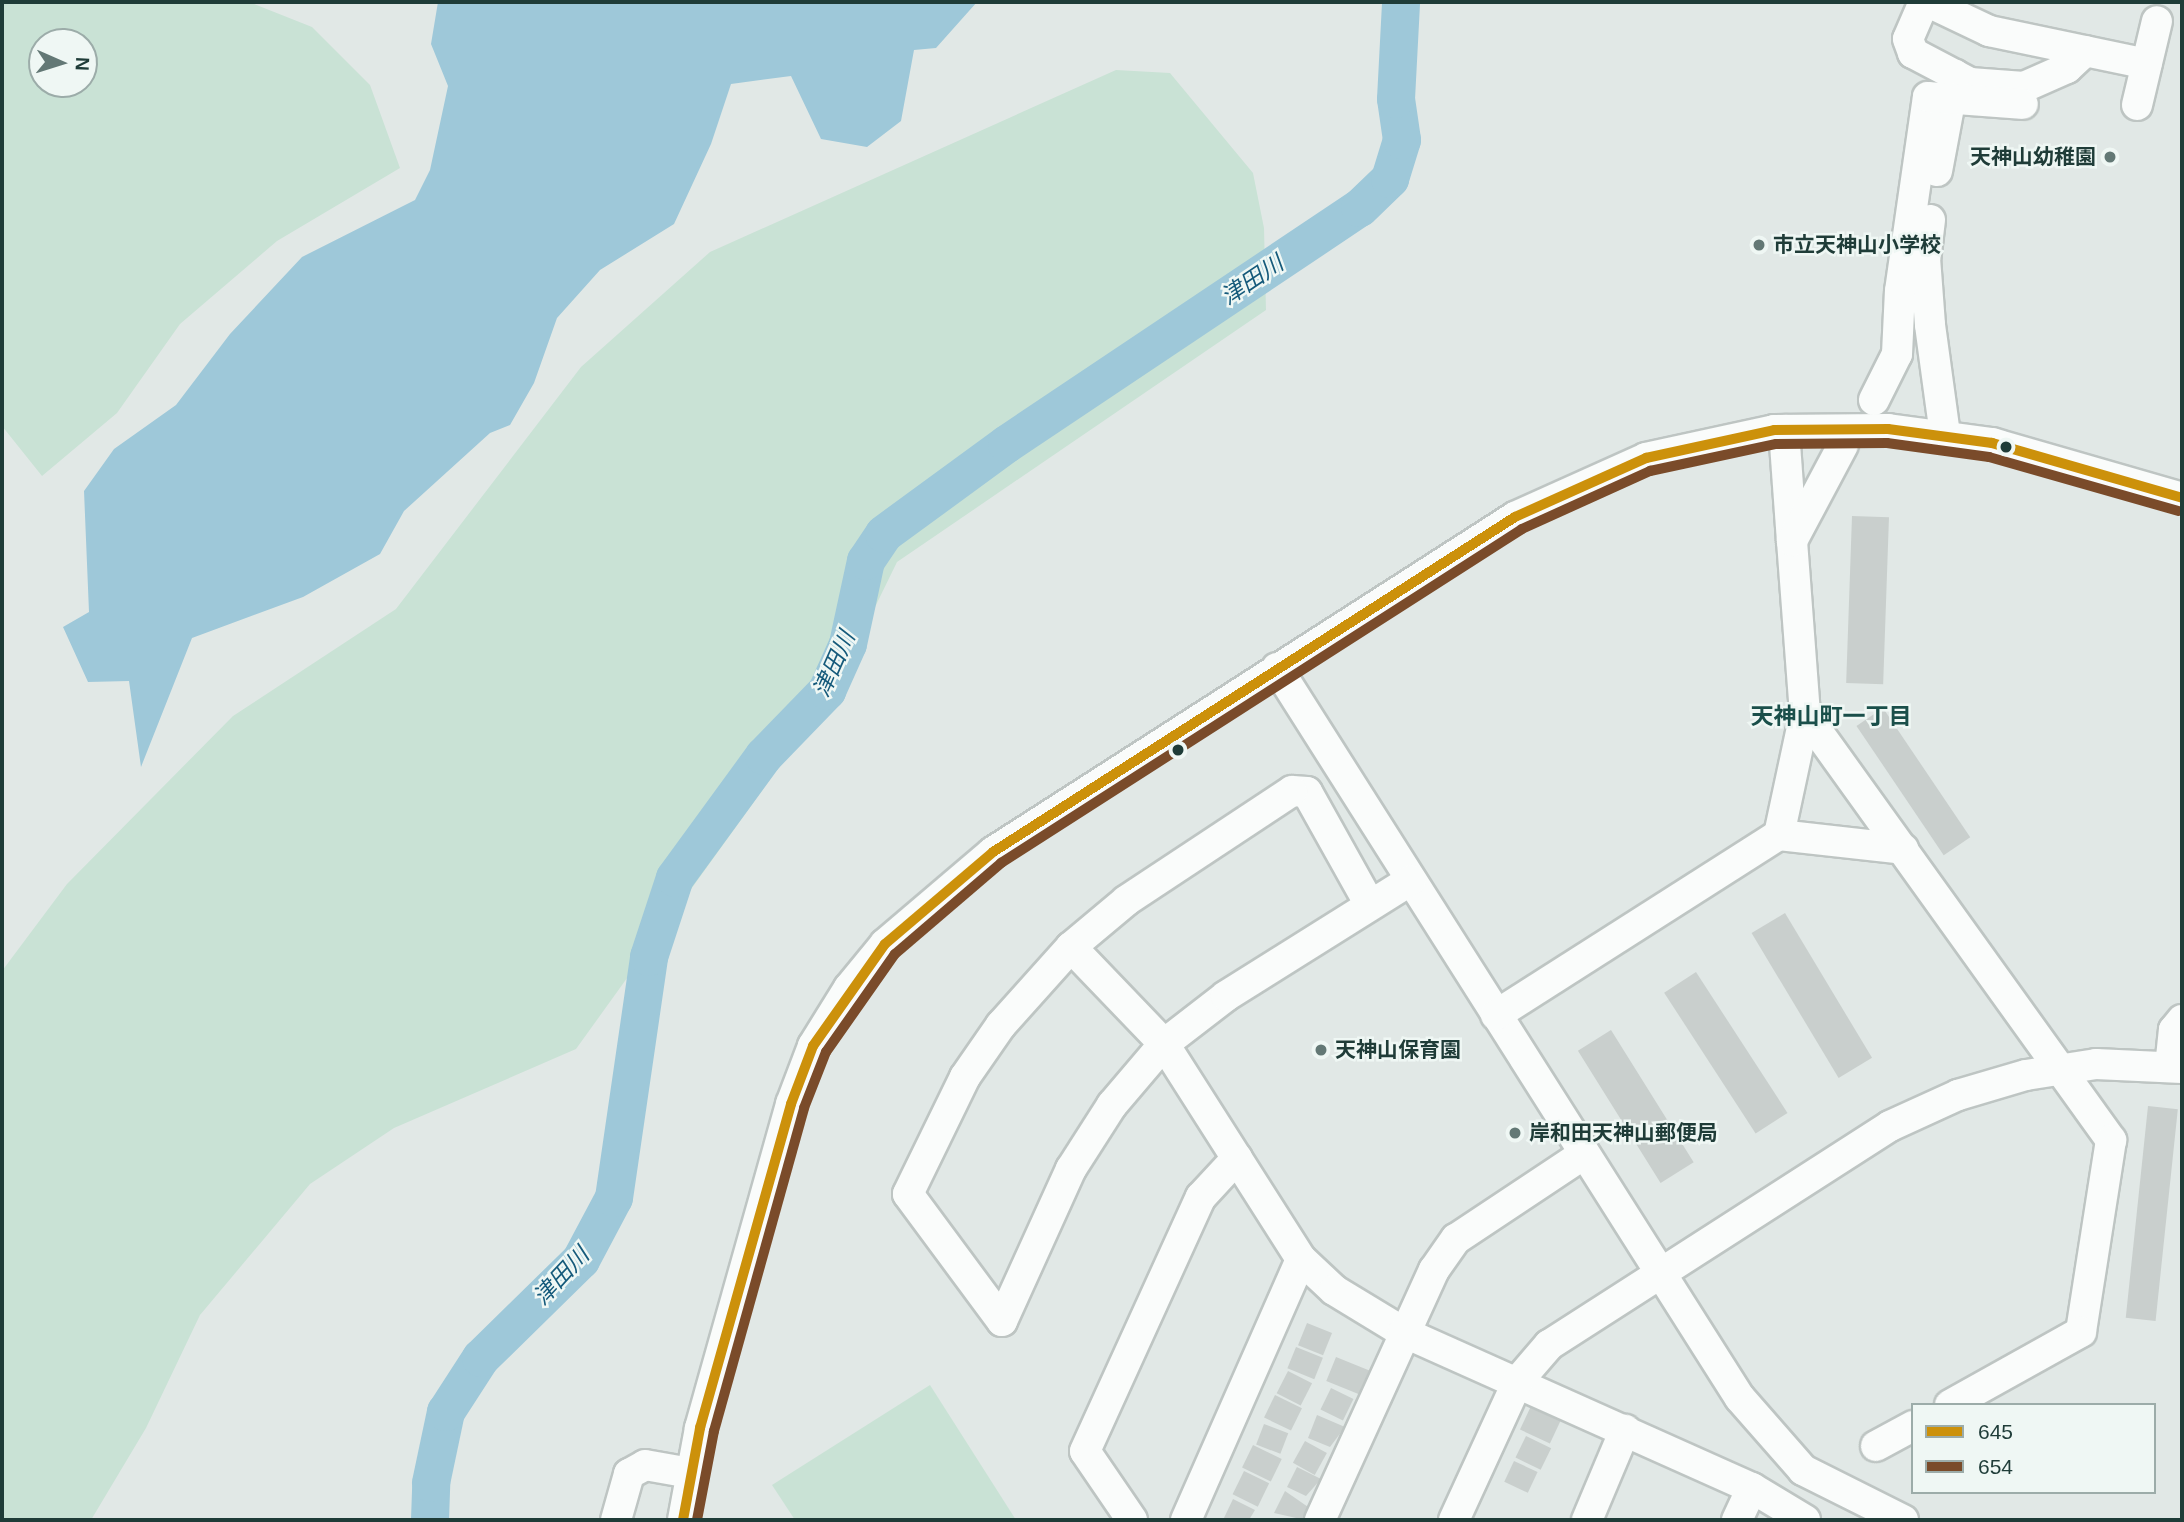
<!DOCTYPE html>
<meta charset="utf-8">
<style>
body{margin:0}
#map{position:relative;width:2184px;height:1522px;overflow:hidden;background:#e1e8e6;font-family:Helvetica,"Noto Sans JP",sans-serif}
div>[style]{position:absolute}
.green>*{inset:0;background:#c9e2d5}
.water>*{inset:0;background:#9ec8d9}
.river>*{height:38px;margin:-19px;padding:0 19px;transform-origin:19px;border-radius:19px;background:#9ec8d9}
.building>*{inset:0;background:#c9cfcd;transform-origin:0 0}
.roads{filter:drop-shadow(2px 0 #bec5c3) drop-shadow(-2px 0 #bec5c3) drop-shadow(0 2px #bec5c3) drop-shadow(0 -2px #bec5c3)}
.minor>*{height:30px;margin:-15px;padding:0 15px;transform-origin:15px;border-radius:15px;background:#fafcfb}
.bus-1>*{height:10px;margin:-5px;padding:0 5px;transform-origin:5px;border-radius:5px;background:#cc910b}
.bus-2>*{height:10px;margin:-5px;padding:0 5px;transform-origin:5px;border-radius:5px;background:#7a4b2a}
.dots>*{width:19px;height:19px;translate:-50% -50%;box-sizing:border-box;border:4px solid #eff7f4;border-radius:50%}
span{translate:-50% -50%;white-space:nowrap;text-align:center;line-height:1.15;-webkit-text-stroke:5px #eff7f4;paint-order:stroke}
.poi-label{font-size:21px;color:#1f3c38;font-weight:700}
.right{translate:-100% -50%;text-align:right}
.left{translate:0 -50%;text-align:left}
.water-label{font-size:23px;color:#155a7b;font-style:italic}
.neighbourhood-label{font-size:23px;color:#1a4f4a;font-weight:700}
.frame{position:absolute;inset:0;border:4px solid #1f3c38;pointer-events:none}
.legend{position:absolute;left:1911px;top:1403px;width:245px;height:91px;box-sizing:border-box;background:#eff7f4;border:2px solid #9caca9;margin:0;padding:9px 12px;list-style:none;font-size:21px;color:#1f3c38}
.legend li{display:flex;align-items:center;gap:14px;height:35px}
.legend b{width:35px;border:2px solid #9caca9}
.north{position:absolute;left:28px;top:28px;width:70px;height:70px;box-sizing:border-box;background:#eff7f4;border:2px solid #9caca9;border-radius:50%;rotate:93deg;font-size:19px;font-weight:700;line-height:28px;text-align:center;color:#1f3c38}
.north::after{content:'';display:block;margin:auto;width:24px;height:32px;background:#637875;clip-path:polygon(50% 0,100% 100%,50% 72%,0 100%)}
</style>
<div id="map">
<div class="green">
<div style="clip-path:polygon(evenodd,2px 2px,249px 2px,312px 27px,370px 85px,400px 168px,277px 241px,180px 324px,117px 413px,42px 476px,2px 426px,2px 2px,42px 42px,84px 42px,84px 84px,42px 84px,42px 42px)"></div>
<div style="clip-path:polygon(1116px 70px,1170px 73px,1253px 173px,1264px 228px,1266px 310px,897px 562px,835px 689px,576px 1049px,394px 1128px,310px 1184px,200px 1315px,146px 1428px,91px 1520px,2px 1520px,2px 971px,67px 884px,233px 716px,396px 609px,581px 367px,710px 252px)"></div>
<div style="clip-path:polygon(930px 1385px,1016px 1520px,795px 1520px,772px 1485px)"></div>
</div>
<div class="water">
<div style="clip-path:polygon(438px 2px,977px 2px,936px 48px,914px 50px,901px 121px,867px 147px,821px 139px,791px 76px,731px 84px,711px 144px,674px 224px,600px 270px,557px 318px,534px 383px,510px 425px,490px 433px,404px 511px,380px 554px,303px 597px,192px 638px,141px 767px,129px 681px,88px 682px,63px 627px,89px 612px,84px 491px,114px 449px,176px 405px,230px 334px,302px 257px,415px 200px,430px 170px,448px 86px,431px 44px)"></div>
</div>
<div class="river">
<div style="left:430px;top:1520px;width:37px;rotate:-88deg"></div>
<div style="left:431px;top:1483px;width:73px;rotate:-78.1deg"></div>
<div style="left:446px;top:1412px;width:64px;rotate:-57.1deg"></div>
<div style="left:481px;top:1358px;width:140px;rotate:-44.4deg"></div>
<div style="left:581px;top:1260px;width:70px;rotate:-62deg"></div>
<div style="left:614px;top:1198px;width:244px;rotate:-81.7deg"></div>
<div style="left:649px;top:957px;width:83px;rotate:-71.8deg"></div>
<div style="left:675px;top:878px;width:151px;rotate:-53.9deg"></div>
<div style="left:764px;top:756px;width:91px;rotate:-45.9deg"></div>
<div style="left:827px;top:691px;width:51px;rotate:-65.9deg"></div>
<div style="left:848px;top:644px;width:85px;rotate:-77.8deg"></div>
<div style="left:866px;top:561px;width:32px;rotate:-56deg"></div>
<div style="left:884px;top:534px;width:152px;rotate:-36.2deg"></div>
<div style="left:1007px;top:444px;width:425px;rotate:-33.8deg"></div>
<div style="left:1360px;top:208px;width:42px;rotate:-44deg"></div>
<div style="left:1390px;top:179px;width:41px;rotate:-72.9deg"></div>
<div style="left:1402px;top:140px;width:41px;rotate:-98.3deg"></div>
<div style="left:1396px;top:99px;width:97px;rotate:-87deg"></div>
</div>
<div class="building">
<div style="left:1852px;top:516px;width:37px;height:167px;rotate:2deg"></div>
<div style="left:1883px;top:708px;width:156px;height:32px;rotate:56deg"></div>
<div style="left:1785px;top:913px;width:169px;height:39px;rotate:59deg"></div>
<div style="left:1696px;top:972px;width:168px;height:38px;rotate:57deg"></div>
<div style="left:1611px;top:1030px;width:156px;height:39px;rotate:58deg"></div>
<div style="left:2148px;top:1106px;width:30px;height:213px;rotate:6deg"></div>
<div style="left:1307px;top:1323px;width:27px;height:24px;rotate:22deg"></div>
<div style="left:1296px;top:1347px;width:29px;height:23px;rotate:22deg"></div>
<div style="left:1336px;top:1357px;width:38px;height:26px;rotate:22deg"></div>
<div style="left:1288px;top:1371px;width:27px;height:25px;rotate:27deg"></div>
<div style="left:1331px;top:1388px;width:25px;height:24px;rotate:26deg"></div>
<div style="left:1275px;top:1395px;width:30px;height:25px;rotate:26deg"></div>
<div style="left:1531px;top:1406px;width:33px;height:26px;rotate:25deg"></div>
<div style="clip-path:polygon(1317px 1415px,1345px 1427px,1330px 1447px,1308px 1438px)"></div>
<div style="left:1264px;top:1424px;width:26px;height:22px;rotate:21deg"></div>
<div style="left:1526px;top:1436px;width:28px;height:24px;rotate:26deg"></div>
<div style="left:1305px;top:1441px;width:25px;height:25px;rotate:29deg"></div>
<div style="left:1253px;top:1445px;width:32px;height:25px;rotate:26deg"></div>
<div style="left:1514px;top:1461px;width:26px;height:23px;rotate:25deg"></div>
<div style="clip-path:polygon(1297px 1467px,1321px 1479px,1306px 1496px,1287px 1487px)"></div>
<div style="left:1244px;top:1471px;width:28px;height:26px;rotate:26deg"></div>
<div style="clip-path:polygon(1285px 1491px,1311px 1509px,1305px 1520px,1274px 1513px)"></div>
<div style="clip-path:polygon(1233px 1499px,1255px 1510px,1249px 1520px,1223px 1520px)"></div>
</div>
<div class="roads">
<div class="minor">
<div style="left:1924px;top:2px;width:40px;rotate:113.4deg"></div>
<div style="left:1908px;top:39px;width:15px;rotate:70deg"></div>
<div style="left:1913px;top:53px;width:64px;rotate:27.8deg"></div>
<div style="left:1970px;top:83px;width:54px;rotate:4.2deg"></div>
<div style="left:2024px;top:87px;width:47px;rotate:-23.8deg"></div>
<div style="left:2067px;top:68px;width:25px;rotate:-43deg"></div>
<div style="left:1928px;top:2px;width:68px;rotate:25.4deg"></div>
<div style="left:1989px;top:31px;width:161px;rotate:11.8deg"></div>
<div style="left:2137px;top:105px;width:86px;rotate:-76.6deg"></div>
<div style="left:1937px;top:171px;width:98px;rotate:-79.4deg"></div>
<div style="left:1930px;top:220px;width:38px;rotate:97deg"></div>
<div style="left:1925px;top:258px;width:67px;rotate:85.7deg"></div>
<div style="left:1930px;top:325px;width:110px;rotate:82.2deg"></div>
<div style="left:1874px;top:400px;width:51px;rotate:-63.4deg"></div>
<div style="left:1897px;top:354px;width:63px;rotate:-87.3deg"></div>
<div style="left:1900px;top:291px;width:196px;rotate:-81.8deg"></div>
<div style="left:1928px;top:97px;width:95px;rotate:4.2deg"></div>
<div style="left:1784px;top:430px;width:111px;rotate:85.9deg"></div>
<div style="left:1277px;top:668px;width:864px;rotate:57.62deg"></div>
<div style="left:1740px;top:1398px;width:96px;rotate:48.8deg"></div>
<div style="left:1803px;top:1470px;width:112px;rotate:26.6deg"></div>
<div style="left:1805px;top:714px;width:525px;rotate:54.31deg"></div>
<div style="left:2111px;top:1140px;width:194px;rotate:98.9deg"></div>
<div style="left:2081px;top:1332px;width:150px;rotate:150.9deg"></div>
<div style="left:1779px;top:835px;width:125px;rotate:6.4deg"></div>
<div style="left:1369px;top:903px;width:127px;rotate:-119.2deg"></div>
<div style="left:1307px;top:792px;width:15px;rotate:-176deg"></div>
<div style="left:1292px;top:791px;width:199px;rotate:146.5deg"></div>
<div style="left:1126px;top:901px;width:72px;rotate:140.1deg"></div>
<div style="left:1071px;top:947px;width:105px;rotate:131.9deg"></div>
<div style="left:1001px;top:1025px;width:63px;rotate:124.7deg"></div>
<div style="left:965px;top:1077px;width:130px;rotate:116deg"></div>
<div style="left:908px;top:1194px;width:158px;rotate:53.5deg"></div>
<div style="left:1002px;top:1321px;width:167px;rotate:-65.6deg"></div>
<div style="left:1071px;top:1169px;width:76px;rotate:-57.4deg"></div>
<div style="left:1112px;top:1105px;width:80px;rotate:-49.6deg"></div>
<div style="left:1164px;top:1044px;width:78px;rotate:-37.7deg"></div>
<div style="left:1226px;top:996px;width:218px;rotate:-32.1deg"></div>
<div style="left:1071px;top:947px;width:134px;rotate:46.2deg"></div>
<div style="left:1164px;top:1044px;width:255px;rotate:57.5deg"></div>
<div style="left:1301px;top:1259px;width:45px;rotate:43.2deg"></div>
<div style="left:1334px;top:1290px;width:81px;rotate:31.3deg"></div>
<div style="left:1403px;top:1332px;width:382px;rotate:24.1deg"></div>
<div style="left:1752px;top:1488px;width:62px;rotate:31.1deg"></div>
<div style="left:1496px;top:1015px;width:335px;rotate:-32.5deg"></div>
<div style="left:1779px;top:835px;width:124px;rotate:-77.9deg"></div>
<div style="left:1805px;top:714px;width:173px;rotate:-94.3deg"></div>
<div style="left:1792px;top:541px;width:109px;rotate:-62deg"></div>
<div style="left:2170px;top:1067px;width:37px;rotate:-84deg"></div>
<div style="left:2174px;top:1030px;width:13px;rotate:-51deg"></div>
<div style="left:1876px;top:1446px;width:42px;rotate:-28.4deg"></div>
<div style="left:616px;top:1520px;width:48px;rotate:-74.2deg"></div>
<div style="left:629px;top:1474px;width:18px;rotate:-29deg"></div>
<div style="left:645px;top:1465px;width:46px;rotate:10.1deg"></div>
<div style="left:683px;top:1520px;width:94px;rotate:-79.5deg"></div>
<div style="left:700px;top:1428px;width:337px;rotate:-74.3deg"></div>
<div style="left:791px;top:1104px;width:62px;rotate:-69.2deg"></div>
<div style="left:813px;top:1046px;width:68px;rotate:-58.2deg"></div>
<div style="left:849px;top:988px;width:57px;rotate:-50.7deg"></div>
<div style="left:885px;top:944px;width:142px;rotate:-40.4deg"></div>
<div style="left:993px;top:852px;width:620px;rotate:-32.69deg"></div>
<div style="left:1515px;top:517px;width:144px;rotate:-24.2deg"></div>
<div style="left:1646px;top:458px;width:131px;rotate:-12.3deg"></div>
<div style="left:1774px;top:430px;width:114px;rotate:-0.5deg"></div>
<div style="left:1888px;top:429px;width:105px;rotate:7.7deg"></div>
<div style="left:1992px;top:443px;width:198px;rotate:16.1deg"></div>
<div style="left:1132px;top:1520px;width:83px;rotate:-124.3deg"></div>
<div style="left:1085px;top:1451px;width:279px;rotate:-65.5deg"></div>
<div style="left:1201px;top:1197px;width:53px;rotate:-47.3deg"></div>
<div style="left:1186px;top:1520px;width:285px;rotate:-66.2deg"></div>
<div style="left:1320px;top:1520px;width:275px;rotate:-65.5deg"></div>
<div style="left:1434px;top:1270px;width:38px;rotate:-55deg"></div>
<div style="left:1456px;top:1239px;width:154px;rotate:-33.6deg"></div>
<div style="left:1454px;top:1520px;width:153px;rotate:-65.3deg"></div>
<div style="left:1518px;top:1381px;width:48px;rotate:-49.3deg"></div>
<div style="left:1549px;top:1345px;width:405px;rotate:-32.7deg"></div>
<div style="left:1890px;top:1126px;width:75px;rotate:-24.5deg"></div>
<div style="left:1958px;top:1095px;width:71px;rotate:-16.4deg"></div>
<div style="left:2026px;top:1075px;width:71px;rotate:-8.9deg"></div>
<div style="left:2096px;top:1064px;width:86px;rotate:2.7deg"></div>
<div style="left:1587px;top:1520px;width:98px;rotate:-67.1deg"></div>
<div style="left:1737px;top:1520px;width:35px;rotate:-65deg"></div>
</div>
</div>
<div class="bus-1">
<div style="left:683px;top:1520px;width:94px;rotate:-79.5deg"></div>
<div style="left:700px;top:1428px;width:337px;rotate:-74.3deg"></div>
<div style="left:791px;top:1104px;width:62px;rotate:-69.2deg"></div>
<div style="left:813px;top:1046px;width:125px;rotate:-54.8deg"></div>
<div style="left:885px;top:944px;width:142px;rotate:-40.4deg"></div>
<div style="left:993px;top:852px;width:620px;rotate:-32.69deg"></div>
<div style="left:1515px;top:517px;width:144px;rotate:-24.2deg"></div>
<div style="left:1646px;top:458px;width:131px;rotate:-12.3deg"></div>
<div style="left:1774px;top:430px;width:114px;rotate:-0.5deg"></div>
<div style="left:1888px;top:429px;width:105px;rotate:7.7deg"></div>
<div style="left:1992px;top:443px;width:198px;rotate:16.1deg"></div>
</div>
<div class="bus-2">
<div style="left:697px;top:1520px;width:91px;rotate:-79.2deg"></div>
<div style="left:714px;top:1431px;width:335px;rotate:-74.4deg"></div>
<div style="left:804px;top:1108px;width:60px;rotate:-68.6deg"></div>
<div style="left:826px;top:1052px;width:120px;rotate:-54.9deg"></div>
<div style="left:895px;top:954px;width:140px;rotate:-40.6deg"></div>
<div style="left:1001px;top:863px;width:619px;rotate:-32.66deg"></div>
<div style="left:1522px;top:529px;width:141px;rotate:-24.4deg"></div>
<div style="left:1650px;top:471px;width:129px;rotate:-12.1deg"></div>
<div style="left:1776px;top:444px;width:111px;rotate:-0.5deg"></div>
<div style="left:1887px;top:443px;width:103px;rotate:7.8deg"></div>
<div style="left:1989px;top:457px;width:197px;rotate:15.9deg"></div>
</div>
<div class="dots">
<div style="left:2110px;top:157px;background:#637875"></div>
<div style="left:1759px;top:245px;background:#637875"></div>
<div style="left:2006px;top:447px;background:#1f3c38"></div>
<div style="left:1178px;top:750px;background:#1f3c38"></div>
<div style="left:1321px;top:1050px;background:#637875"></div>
<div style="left:1515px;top:1133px;background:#637875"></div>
</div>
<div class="poi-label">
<span class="right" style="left:2096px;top:157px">天神山幼稚園</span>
<span class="left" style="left:1773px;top:245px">市立天神山小学校</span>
<span class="left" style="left:1335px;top:1050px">天神山保育園</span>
<span class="left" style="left:1529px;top:1133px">岸和田天神山郵便局</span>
</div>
<div class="water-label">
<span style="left:1252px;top:280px;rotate:-34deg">津田川</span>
<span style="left:834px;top:664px;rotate:-66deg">津田川</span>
<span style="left:561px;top:1276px;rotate:-47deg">津田川</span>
</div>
<div class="neighbourhood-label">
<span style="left:1831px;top:716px">天神山町一丁目</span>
</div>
<div class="frame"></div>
<ul class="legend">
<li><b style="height:9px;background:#cc910b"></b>645</li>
<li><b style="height:9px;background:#7a4b2a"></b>654</li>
</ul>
<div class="north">N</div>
</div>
